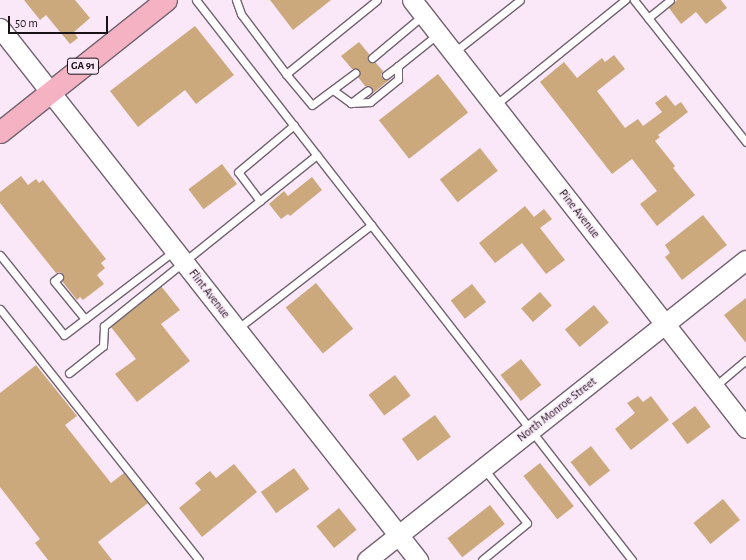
<!DOCTYPE html>
<style>
body{margin:0}
#map{position:relative;width:746px;height:560px;overflow:hidden;background:#fae8f8;font-family:"Alegreya Sans",sans-serif}
div>[style]{position:absolute}
.building>*{inset:0;background:#cba97d;transform-origin:0 0}
.roads{filter:drop-shadow(1px 0 #726370) drop-shadow(-1px 0 #726370) drop-shadow(0 1px #726370) drop-shadow(0 -1px #726370)}
.lane>*{height:7px;margin:-3.5px;padding:0 3.5px;transform-origin:3.5px;border-radius:3.5px;background:#fff}
.secondary>*{height:19px;margin:-9.5px;padding:0 9.5px;transform-origin:9.5px;border-radius:9.5px;background:#fff}
.primary>*{height:21px;margin:-10.5px;padding:0 10.5px;transform-origin:10.5px;border-radius:10.5px;background:#f5b2c2}
span{translate:-50% -50%;white-space:nowrap;text-align:center;line-height:1.15;-webkit-text-stroke:3px #fae8f8;paint-order:stroke}
.shield-label span{padding:1px 3px;background:#fae8f8;border:1px solid;border-radius:3px;-webkit-text-stroke-width:0}
.shield-label{font-size:11px;color:#191318;font-weight:700}
.street-label{font-size:12px;color:#191318}
.scale{position:absolute;left:8px;top:16px;width:100px;height:18px;box-sizing:border-box;border:2px solid #191318;border-top:0;padding-left:5px;font-size:12px;line-height:14px;white-space:nowrap;color:#191318;-webkit-text-stroke:3px #fae8f8;paint-order:stroke}
</style>
<div id="map">
<div class="building">
<div style="clip-path:polygon(24px 0,75px 0,90px 18px,74px 32px,78px 38px,70px 44px,46px 15px,40px 20px)"></div>
<div style="clip-path:polygon(270px 0,331px 0,293px 30px)"></div>
<div style="clip-path:polygon(677px 0,721px 0,727px 8px,706px 24px,696px 12px,681px 24px,669px 8px)"></div>
<div style="clip-path:polygon(195px 26px,234px 75px,196px 104px,185px 90px,138px 127px,110px 91px)"></div>
<div style="clip-path:polygon(359px 42px,369px 54px,368px 61px,371px 63px,375px 62px,383px 71px,381px 75px,382px 78px,389px 80px,372px 94px,372px 87px,365px 86px,358px 77px,360px 73px,359px 70px,352px 69px,341px 56px)"></div>
<div style="clip-path:polygon(614px 55px,625px 69px,597px 91px,625px 128px,638px 119px,643px 126px,662px 112px,655px 103px,666px 95px,675px 106px,681px 102px,688px 112px,658px 135px,660px 137px,655px 141px,675px 166px,673px 168px,695px 195px,657px 226px,640px 204px,657px 191px,632px 159px,612px 174px,540px 82px,564px 62px,577px 78px,602px 58px,605px 62px)"></div>
<div style="left:438px;top:74px;width:49px;height:75px;rotate:52deg"></div>
<div style="left:480px;top:148px;width:29px;height:51px;rotate:52deg"></div>
<div style="left:222px;top:164px;width:25px;height:42px;rotate:53deg"></div>
<div style="clip-path:polygon(21px 176px,28px 185px,36px 179px,39px 183px,43px 180px,106px 259px,101px 263px,105px 268px,97px 275px,104px 284px,83px 300px,80px 297px,77px 300px,62px 281px,63px 274px,60px 272px,56px 273px,0 203px,0 192px)"></div>
<div style="clip-path:polygon(312px 177px,322px 190px,290px 216px,288px 214px,281px 219px,269px 204px,284px 191px,288px 196px)"></div>
<div style="clip-path:polygon(525px 206px,534px 217px,544px 209px,552px 219px,540px 228px,565px 260px,546px 274px,522px 243px,495px 263px,479px 243px)"></div>
<div style="clip-path:polygon(703px 215px,727px 245px,682px 280px,665px 257px,670px 253px,665px 245px)"></div>
<div style="left:316px;top:283px;width:59px;height:39px;rotate:51deg"></div>
<div style="left:472px;top:284px;width:23px;height:27px;rotate:52deg"></div>
<div style="clip-path:polygon(161px 286px,180px 310px,161px 324px,190px 361px,137px 402px,115px 374px,136px 359px,111px 327px)"></div>
<div style="left:540px;top:292px;width:18px;height:25px;rotate:49deg"></div>
<div style="clip-path:polygon(746px 298px,746px 343px,724px 315px)"></div>
<div style="left:594px;top:305px;width:23px;height:38px;rotate:50deg"></div>
<div style="left:521px;top:359px;width:33px;height:26px;rotate:52deg"></div>
<div style="clip-path:polygon(36px 365px,77px 416px,65px 425px,111px 483px,124px 473px,148px 503px,98px 542px,112px 560px,48px 560px,35px 543px,40px 539px,0 487px,0 393px)"></div>
<div style="left:395px;top:375px;width:26px;height:33px;rotate:53deg"></div>
<div style="clip-path:polygon(638px 396px,643px 402px,651px 396px,669px 420px,631px 450px,615px 429px,635px 413px,627px 403px)"></div>
<div style="left:695px;top:406px;width:26px;height:29px;rotate:53deg"></div>
<div style="left:435px;top:415px;width:27px;height:41px;rotate:54deg"></div>
<div style="left:591px;top:446px;width:31px;height:26px;rotate:52deg"></div>
<div style="left:540px;top:463px;width:55px;height:21px;rotate:52deg"></div>
<div style="clip-path:polygon(234px 464px,257px 492px,202px 537px,179px 508px,201px 490px,195px 483px,210px 471px,216px 478px)"></div>
<div style="left:294px;top:468px;width:26px;height:41px;rotate:54deg"></div>
<div style="left:723px;top:499px;width:27px;height:38px;rotate:51deg"></div>
<div style="left:490px;top:505px;width:24px;height:54px;rotate:52deg"></div>
<div style="left:339px;top:508px;width:28px;height:29px;rotate:51deg"></div>
</div>
<div class="roads">
<div class="lane">
<div style="left:196px;top:0;width:710px;rotate:52.1deg"></div>
<div style="left:236px;top:0;width:15px;rotate:70deg"></div>
<div style="left:241px;top:14px;width:75px;rotate:53.1deg"></div>
<div style="left:286px;top:74px;width:40px;rotate:50deg"></div>
<div style="left:312px;top:105px;width:54px;rotate:-36.7deg"></div>
<div style="left:634px;top:0;width:181px;rotate:51.7deg"></div>
<div style="left:648px;top:18px;width:28px;rotate:-39deg"></div>
<div style="left:453px;top:53px;width:85px;rotate:-38.3deg"></div>
<div style="left:372px;top:58px;width:65px;rotate:-40deg"></div>
<div style="left:286px;top:74px;width:117px;rotate:-39.1deg"></div>
<div style="left:386px;top:75px;width:15px;rotate:-37deg"></div>
<div style="left:333px;top:90px;width:22px;rotate:36deg"></div>
<div style="left:351px;top:103px;width:19px;rotate:-3deg"></div>
<div style="left:370px;top:102px;width:36px;rotate:-39deg"></div>
<div style="left:398px;top:79px;width:13px;rotate:-90deg"></div>
<div style="left:398px;top:66px;width:51px;rotate:-38.7deg"></div>
<div style="left:351px;top:103px;width:21px;rotate:-37deg"></div>
<div style="left:494px;top:106px;width:169px;rotate:-39deg"></div>
<div style="left:260px;top:201px;width:36px;rotate:-127deg"></div>
<div style="left:238px;top:172px;width:73px;rotate:-40deg"></div>
<div style="left:0;top:255px;width:102px;rotate:51.3deg"></div>
<div style="left:64px;top:335px;width:140px;rotate:-37.4deg"></div>
<div style="left:59px;top:277px;width:6px;rotate:141deg"></div>
<div style="left:54px;top:281px;width:49px;rotate:50.8deg"></div>
<div style="left:0;top:309px;width:320px;rotate:51.6deg"></div>
<div style="left:237px;top:329px;width:170px;rotate:-37.8deg"></div>
<div style="left:69px;top:373px;width:43px;rotate:-38.5deg"></div>
<div style="left:103px;top:346px;width:20px;rotate:-87deg"></div>
<div style="left:104px;top:326px;width:273px;rotate:-38.8deg"></div>
<div style="left:714px;top:387px;width:42px;rotate:-40.2deg"></div>
<div style="left:482px;top:560px;width:58px;rotate:-39.4deg"></div>
<div style="left:527px;top:523px;width:69px;rotate:-128.5deg"></div>
</div>
<div class="secondary">
<div style="left:412px;top:0;width:543px;rotate:52.03deg"></div>
<div style="left:0;top:28px;width:677px;rotate:51.84deg"></div>
<div style="left:367px;top:560px;width:483px;rotate:-38.4deg"></div>
</div>
<div class="primary">
<div style="left:0;top:132px;width:212px;rotate:-38.5deg"></div>
</div>
</div>
<div class="shield-label">
<span style="left:83px;top:66px">GA 91</span>
</div>
<div class="street-label">
<span style="left:579px;top:214px;rotate:52deg">Pine Avenue</span>
<span style="left:209px;top:294px;rotate:52deg">Flint Avenue</span>
<span style="left:557px;top:410px;rotate:-38deg">North Monroe Street</span>
</div>
<div class="scale">50 m</div>
</div>
